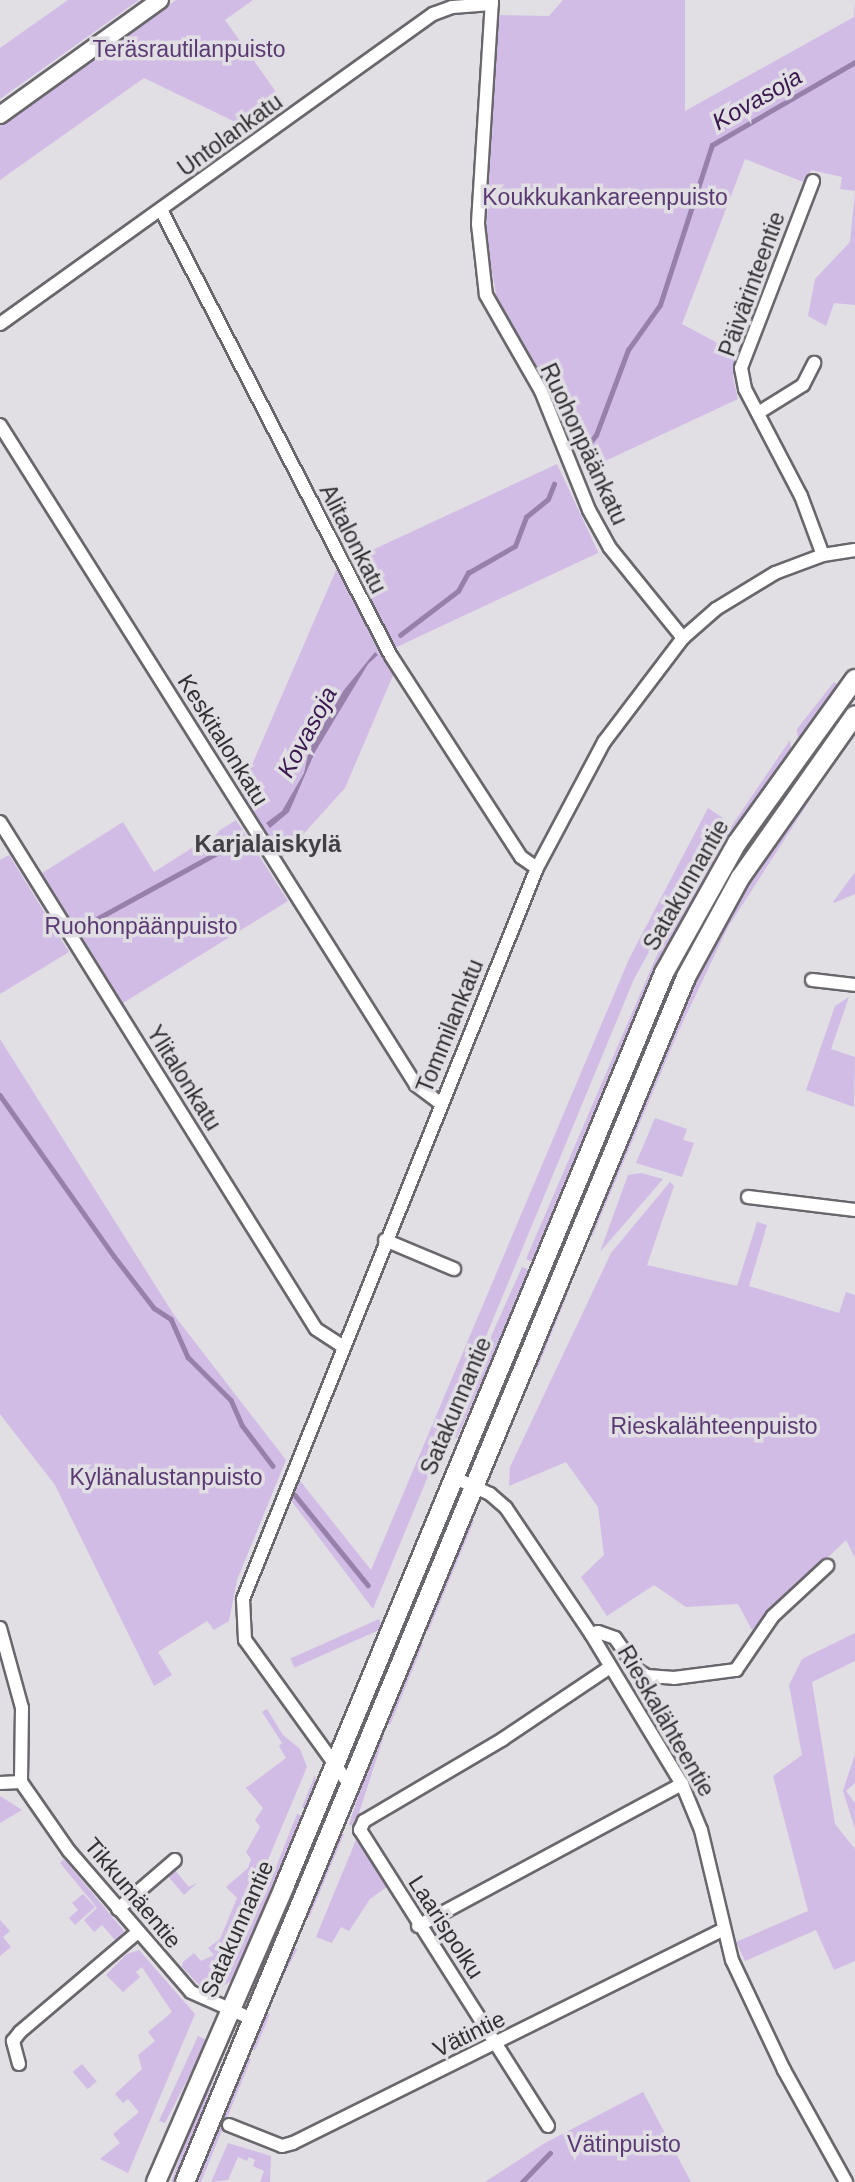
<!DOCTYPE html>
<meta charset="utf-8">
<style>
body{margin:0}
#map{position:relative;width:855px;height:2182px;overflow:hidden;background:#e1dee4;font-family:Helvetica,sans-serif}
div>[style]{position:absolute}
.green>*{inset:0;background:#d1bce6;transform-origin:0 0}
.water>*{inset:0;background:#9781ab}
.stream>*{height:4.5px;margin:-2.25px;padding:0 2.25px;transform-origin:2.25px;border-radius:2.25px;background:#9781ab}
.roads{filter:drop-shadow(2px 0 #6a676c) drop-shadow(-2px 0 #6a676c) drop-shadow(0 2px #6a676c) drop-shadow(0 -2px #6a676c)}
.minor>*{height:12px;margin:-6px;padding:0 6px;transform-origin:6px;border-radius:6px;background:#fff}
.tertiary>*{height:16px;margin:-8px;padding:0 8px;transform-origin:8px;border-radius:8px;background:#fff}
.secondary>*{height:18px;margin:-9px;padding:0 9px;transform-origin:9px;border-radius:9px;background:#fff}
span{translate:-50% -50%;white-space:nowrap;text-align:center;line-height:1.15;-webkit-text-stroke:7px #e1dee4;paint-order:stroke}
.park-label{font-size:23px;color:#593a73}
.street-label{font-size:23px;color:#313032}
.water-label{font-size:24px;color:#38184e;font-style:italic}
.neighbourhood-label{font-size:24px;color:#434045;font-weight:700}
</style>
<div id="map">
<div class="green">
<div style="clip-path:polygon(68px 0,139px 0,0 99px,0 48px)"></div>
<div style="clip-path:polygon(176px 0,253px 0,225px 20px,286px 106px,252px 130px,144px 78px,0 180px,0 125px)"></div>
<div style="clip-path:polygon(563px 0,685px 0,685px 111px,854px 17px,855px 0,855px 191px,840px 189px,842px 177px,811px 170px,806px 183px,745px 159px,682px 324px,738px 354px,733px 377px,738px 399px,588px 469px,497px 299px,486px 238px,498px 15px,549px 16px)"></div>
<div style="clip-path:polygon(855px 192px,855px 305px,834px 303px,826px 326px,808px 316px,815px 279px,850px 242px)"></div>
<div style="left:557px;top:464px;width:98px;height:225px;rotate:65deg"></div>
<div style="clip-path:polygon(337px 568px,394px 673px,345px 788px,280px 860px,229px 777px,241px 790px)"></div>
<div style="clip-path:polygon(834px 682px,838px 685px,833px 694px,798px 740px,797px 729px)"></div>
<div style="clip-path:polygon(855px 691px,855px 699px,768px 820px,708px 918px,658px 1021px,570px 1232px,569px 1222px,677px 965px,734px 862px)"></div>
<div style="clip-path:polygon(855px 730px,728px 927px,679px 1030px,592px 1237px,590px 1231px,696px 974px,755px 868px,822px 768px)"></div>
<div style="clip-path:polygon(790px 740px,791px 750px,721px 855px,668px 951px,535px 1263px,526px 1259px,660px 948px,716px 849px)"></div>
<div style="clip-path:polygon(708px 808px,723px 818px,634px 979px,373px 1609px,290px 1499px,297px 1477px,371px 1570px,629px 959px)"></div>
<div style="clip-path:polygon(236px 820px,288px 901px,123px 1003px,42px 873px,123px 822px,154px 872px)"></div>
<div style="clip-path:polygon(9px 855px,69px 952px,0 994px,0 860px)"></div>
<div style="clip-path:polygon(855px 872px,855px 894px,834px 903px,833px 902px)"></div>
<div style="clip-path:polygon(849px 997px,831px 1049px,855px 1057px,854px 1107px,806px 1090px,835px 1006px)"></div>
<div style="clip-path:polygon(0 1039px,174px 1315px,286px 1460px,237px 1580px,229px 1621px,214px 1630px,207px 1621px,158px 1652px,172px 1675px,154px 1686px,55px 1485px,0 1414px)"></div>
<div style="clip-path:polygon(655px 1118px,687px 1129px,683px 1140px,694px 1143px,682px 1177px,636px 1163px)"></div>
<div style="clip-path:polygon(641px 1173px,663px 1179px,600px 1252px,628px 1175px)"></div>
<div style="clip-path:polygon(670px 1182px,674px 1186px,647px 1265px,737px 1286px,757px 1222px,767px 1225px,749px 1286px,839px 1313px,846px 1292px,855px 1295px,855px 1558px,846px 1540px,752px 1630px,738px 1604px,686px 1607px,654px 1585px,607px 1616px,581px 1577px,604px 1555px,598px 1507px,566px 1462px,509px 1486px,510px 1467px,611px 1253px)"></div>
<div style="left:522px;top:1267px;width:10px;height:183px;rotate:24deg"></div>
<div style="left:545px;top:1276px;width:7px;height:183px;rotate:27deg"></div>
<div style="clip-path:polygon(564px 1285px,570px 1288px,536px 1372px,540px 1347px)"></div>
<div style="left:448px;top:1510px;width:7px;height:225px;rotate:27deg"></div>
<div style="clip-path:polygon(474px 1521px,428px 1632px,423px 1625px,467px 1523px)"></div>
<div style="left:379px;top:1619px;width:10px;height:97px;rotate:66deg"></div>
<div style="clip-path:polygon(855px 1633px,855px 1661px,812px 1682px,835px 1824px,855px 1849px,855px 1961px,834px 1970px,816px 1930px,745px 1961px,736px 1942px,808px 1911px,773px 1776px,802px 1755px,789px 1685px,802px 1659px)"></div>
<div style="clip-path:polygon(423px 1644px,390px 1725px,384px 1723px,417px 1645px)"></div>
<div style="clip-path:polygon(267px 1709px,283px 1735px,300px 1749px,307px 1767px,246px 1912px,208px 1987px,201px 1987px,182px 1967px,183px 1962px,194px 1953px,201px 1961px,214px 1955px,208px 1948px,220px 1939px,237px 1898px,226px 1887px,248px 1868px,251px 1859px,246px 1852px,260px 1827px,255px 1820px,263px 1808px,246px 1788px,286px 1758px,279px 1746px,282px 1743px,262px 1712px)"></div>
<div style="left:378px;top:1735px;width:6px;height:94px;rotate:18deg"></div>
<div style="clip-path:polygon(855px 1754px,855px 1783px,846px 1791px,855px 1803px,855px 1829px,843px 1791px)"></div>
<div style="clip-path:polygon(315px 1775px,317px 1788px,308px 1810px,302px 1807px)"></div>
<div style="clip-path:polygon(0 1796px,22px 1810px,0 1823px)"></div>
<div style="clip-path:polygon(297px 1814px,305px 1817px,271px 1898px,232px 1980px,217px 1990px,265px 1895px)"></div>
<div style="clip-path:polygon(319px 1823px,324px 1825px,271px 1954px,259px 1966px)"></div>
<div style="clip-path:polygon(338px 1832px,344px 1834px,309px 1918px,304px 1916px)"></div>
<div style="clip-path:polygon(356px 1840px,388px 1886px,370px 1899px,349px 1931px,341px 1927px,332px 1943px,316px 1937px)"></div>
<div style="clip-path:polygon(64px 1859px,124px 1931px,116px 1941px,102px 1925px,94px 1932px,84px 1920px,97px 1908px,60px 1863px)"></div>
<div style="clip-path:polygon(174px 1869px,189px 1887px,197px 1883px,184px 1895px,167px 1875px)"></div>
<div style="clip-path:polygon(83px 1894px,95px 1907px,75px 1925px,69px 1918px,78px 1910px,72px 1903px)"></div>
<div style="clip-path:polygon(0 1920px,10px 1931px,3px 1937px,11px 1947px,0 1956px)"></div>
<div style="left:291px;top:1946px;width:7px;height:44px;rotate:27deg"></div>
<div style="clip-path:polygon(139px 1950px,195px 2014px,128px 2173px,100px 2159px,120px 2143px,113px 2134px,139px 2112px,128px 2099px,123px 2103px,115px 2094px,142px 2069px,138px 2055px,155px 2041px,148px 2032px,172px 2012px,142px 1967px,136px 1972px,140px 1977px,123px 1992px,106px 1975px,127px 1954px)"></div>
<div style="clip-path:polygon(264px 2011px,270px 2014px,255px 2050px,250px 2048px)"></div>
<div style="clip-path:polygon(198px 2036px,206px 2040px,205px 2045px,165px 2123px,159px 2121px)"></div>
<div style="clip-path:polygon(220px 2046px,225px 2048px,186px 2157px,176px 2182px,171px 2182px)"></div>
<div style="clip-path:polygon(245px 2057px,251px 2059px,201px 2182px,193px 2182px)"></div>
<div style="left:82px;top:2064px;width:23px;height:12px;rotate:50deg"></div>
<div style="clip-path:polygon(643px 2092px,691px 2182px,485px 2182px,545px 2143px)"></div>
<div style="clip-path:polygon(228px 2143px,271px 2156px,270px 2182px,260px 2182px,264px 2171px,253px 2166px,255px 2160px,249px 2157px,247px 2161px,238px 2157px,228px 2180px,211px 2182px)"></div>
</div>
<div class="water">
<div style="clip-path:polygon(375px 652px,378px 655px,368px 664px,315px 752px,289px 812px,270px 828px,266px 823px,282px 811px,304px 773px,309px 750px,344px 690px)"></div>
</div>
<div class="stream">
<div style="left:583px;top:452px;width:21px;rotate:-53deg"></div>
<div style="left:596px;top:435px;width:91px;rotate:-69.4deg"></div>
<div style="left:628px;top:350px;width:55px;rotate:-54.6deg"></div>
<div style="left:660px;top:305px;width:168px;rotate:-72deg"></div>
<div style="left:712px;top:145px;width:165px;rotate:-30.1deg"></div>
<div style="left:400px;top:635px;width:73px;rotate:-37.2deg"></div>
<div style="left:458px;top:591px;width:21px;rotate:-61deg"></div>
<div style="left:468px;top:573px;width:54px;rotate:-29.9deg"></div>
<div style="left:515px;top:546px;width:31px;rotate:-69deg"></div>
<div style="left:526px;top:517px;width:28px;rotate:-39deg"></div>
<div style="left:548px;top:499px;width:16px;rotate:-68deg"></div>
<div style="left:82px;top:927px;width:181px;rotate:-28.7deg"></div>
<div style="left:0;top:1095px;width:197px;rotate:54.7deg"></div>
<div style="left:114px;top:1256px;width:66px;rotate:52.4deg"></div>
<div style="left:154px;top:1308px;width:20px;rotate:33deg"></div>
<div style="left:171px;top:1319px;width:42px;rotate:65.9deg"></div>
<div style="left:188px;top:1357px;width:61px;rotate:45deg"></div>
<div style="left:231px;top:1400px;width:27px;rotate:66deg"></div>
<div style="left:242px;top:1425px;width:51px;rotate:52.9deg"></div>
<div style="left:295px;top:1495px;width:116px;rotate:51deg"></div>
<div style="left:522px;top:2182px;width:40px;rotate:-46deg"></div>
</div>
<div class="roads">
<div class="minor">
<div style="left:492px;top:0;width:224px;rotate:93.6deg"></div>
<div style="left:478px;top:224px;width:71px;rotate:83.6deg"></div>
<div style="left:486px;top:295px;width:111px;rotate:60.2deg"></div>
<div style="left:541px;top:391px;width:128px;rotate:68deg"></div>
<div style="left:589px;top:510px;width:43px;rotate:61.1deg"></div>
<div style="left:610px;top:548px;width:116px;rotate:51deg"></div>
<div style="left:813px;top:181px;width:200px;rotate:111.1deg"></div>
<div style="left:741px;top:368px;width:21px;rotate:79deg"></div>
<div style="left:745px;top:389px;width:121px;rotate:62.4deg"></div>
<div style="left:801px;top:496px;width:63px;rotate:69.6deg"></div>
<div style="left:161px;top:210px;width:502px;rotate:62.72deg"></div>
<div style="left:391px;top:656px;width:239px;rotate:57.1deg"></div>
<div style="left:521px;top:857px;width:19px;rotate:35deg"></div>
<div style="left:0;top:324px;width:533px;rotate:-35.6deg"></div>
<div style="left:433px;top:14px;width:20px;rotate:-20deg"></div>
<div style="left:452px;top:7px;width:40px;rotate:-4.3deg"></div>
<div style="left:758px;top:413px;width:53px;rotate:-31.9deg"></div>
<div style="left:803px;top:385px;width:25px;rotate:-63deg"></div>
<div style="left:0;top:425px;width:780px;rotate:57.78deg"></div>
<div style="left:416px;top:1085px;width:31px;rotate:37deg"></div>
<div style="left:0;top:822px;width:597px;rotate:58.07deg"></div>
<div style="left:316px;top:1329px;width:31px;rotate:33deg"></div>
<div style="left:812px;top:980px;width:43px;rotate:6.6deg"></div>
<div style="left:748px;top:1197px;width:108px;rotate:6.9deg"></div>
<div style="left:385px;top:1240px;width:75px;rotate:22.8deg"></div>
<div style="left:453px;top:1477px;width:41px;rotate:24.7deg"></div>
<div style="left:490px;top:1494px;width:21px;rotate:41deg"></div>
<div style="left:506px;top:1508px;width:152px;rotate:56deg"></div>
<div style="left:591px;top:1634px;width:175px;rotate:58.8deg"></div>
<div style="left:682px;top:1784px;width:50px;rotate:67.6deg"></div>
<div style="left:701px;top:1830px;width:134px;rotate:76.6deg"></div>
<div style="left:732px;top:1960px;width:122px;rotate:64.7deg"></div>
<div style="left:784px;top:2070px;width:128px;rotate:61deg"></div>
<div style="left:0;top:1628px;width:83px;rotate:74.6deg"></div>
<div style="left:22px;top:1708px;width:74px;rotate:90.8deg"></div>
<div style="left:591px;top:1634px;width:7px;rotate:-16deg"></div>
<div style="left:598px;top:1632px;width:18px;rotate:19deg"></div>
<div style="left:615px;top:1638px;width:39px;rotate:55deg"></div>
<div style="left:637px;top:1670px;width:12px;rotate:31deg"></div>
<div style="left:647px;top:1676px;width:27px;rotate:4deg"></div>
<div style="left:674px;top:1678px;width:63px;rotate:-7.4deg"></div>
<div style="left:736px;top:1670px;width:65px;rotate:-55.6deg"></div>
<div style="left:773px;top:1616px;width:74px;rotate:-42.8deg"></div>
<div style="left:0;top:1783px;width:21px;rotate:-3deg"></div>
<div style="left:21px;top:1782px;width:84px;rotate:55.2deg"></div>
<div style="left:69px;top:1851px;width:186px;rotate:49.1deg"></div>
<div style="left:191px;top:1992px;width:67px;rotate:23.9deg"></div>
<div style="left:349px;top:1784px;width:178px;rotate:-125.8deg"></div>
<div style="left:245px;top:1640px;width:41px;rotate:-92.8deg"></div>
<div style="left:243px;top:1599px;width:788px;rotate:-68.09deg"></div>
<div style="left:537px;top:868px;width:143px;rotate:-62deg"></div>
<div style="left:604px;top:742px;width:131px;rotate:-52.8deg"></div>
<div style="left:683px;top:638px;width:44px;rotate:-41.3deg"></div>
<div style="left:716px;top:609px;width:69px;rotate:-31.4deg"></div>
<div style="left:775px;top:573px;width:51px;rotate:-20.6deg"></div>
<div style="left:823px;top:555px;width:32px;rotate:-9deg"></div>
<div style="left:118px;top:1909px;width:75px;rotate:-40.7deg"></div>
<div style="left:418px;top:1926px;width:300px;rotate:-28.3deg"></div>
<div style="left:19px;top:2064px;width:24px;rotate:-105deg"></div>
<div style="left:13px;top:2041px;width:11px;rotate:-52deg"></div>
<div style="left:20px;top:2032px;width:155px;rotate:-40.3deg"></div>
<div style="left:229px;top:2125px;width:57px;rotate:21.6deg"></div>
<div style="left:282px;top:2146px;width:11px;rotate:-15deg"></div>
<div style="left:293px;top:2143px;width:480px;rotate:-26.4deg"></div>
<div style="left:548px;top:2126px;width:351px;rotate:-122.4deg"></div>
<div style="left:360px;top:1830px;width:10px;rotate:-66deg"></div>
<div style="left:364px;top:1821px;width:161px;rotate:-30.5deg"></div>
<div style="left:503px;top:1739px;width:129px;rotate:-33.9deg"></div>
</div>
<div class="tertiary">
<div style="left:0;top:115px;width:197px;rotate:-35.7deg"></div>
</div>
<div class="secondary">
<div style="left:156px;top:2182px;width:322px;rotate:-66.5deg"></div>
<div style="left:284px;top:1887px;width:990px;rotate:-67.42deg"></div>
<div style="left:664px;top:973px;width:149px;rotate:-60.7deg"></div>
<div style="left:737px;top:843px;width:202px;rotate:-54.3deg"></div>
<div style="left:185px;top:2182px;width:1305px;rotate:-67.42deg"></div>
<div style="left:686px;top:977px;width:113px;rotate:-61.4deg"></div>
<div style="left:740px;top:878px;width:199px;rotate:-54.8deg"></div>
</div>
</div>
<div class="park-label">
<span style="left:189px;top:49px">Teräsrautilanpuisto</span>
<span style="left:605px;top:197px">Koukkukankareenpuisto</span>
<span style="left:141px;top:926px">Ruohonpäänpuisto</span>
<span style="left:714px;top:1426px">Rieskalähteenpuisto</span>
<span style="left:166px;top:1477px">Kylänalustanpuisto</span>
<span style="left:624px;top:2144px">Vätinpuisto</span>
</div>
<div class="street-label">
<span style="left:230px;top:135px;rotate:-36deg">Untolankatu</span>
<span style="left:752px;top:284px;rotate:-70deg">Päivärinteentie</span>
<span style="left:584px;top:444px;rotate:65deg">Ruohonpäänkatu</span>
<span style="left:353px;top:539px;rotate:63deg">Alitalonkatu</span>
<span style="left:223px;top:740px;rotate:58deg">Keskitalonkatu</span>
<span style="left:686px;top:885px;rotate:-60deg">Satakunnantie</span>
<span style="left:450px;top:1026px;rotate:-68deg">Tommilankatu</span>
<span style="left:184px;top:1078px;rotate:58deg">Ylitalonkatu</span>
<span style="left:456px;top:1406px;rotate:-67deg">Satakunnantie</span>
<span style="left:666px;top:1721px;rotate:60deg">Rieskalähteentie</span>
<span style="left:133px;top:1893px;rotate:50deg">Tikkumäentie</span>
<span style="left:446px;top:1927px;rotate:57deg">Laarispolku</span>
<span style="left:237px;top:1929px;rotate:-66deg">Satakunnantie</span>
<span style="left:469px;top:2034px;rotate:-26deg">Vätintie</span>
</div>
<div class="water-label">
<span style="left:757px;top:99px;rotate:-30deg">Kovasoja</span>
<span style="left:307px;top:732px;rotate:-62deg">Kovasoja</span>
</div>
<div class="neighbourhood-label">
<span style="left:268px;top:844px">Karjalaiskylä</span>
</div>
</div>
